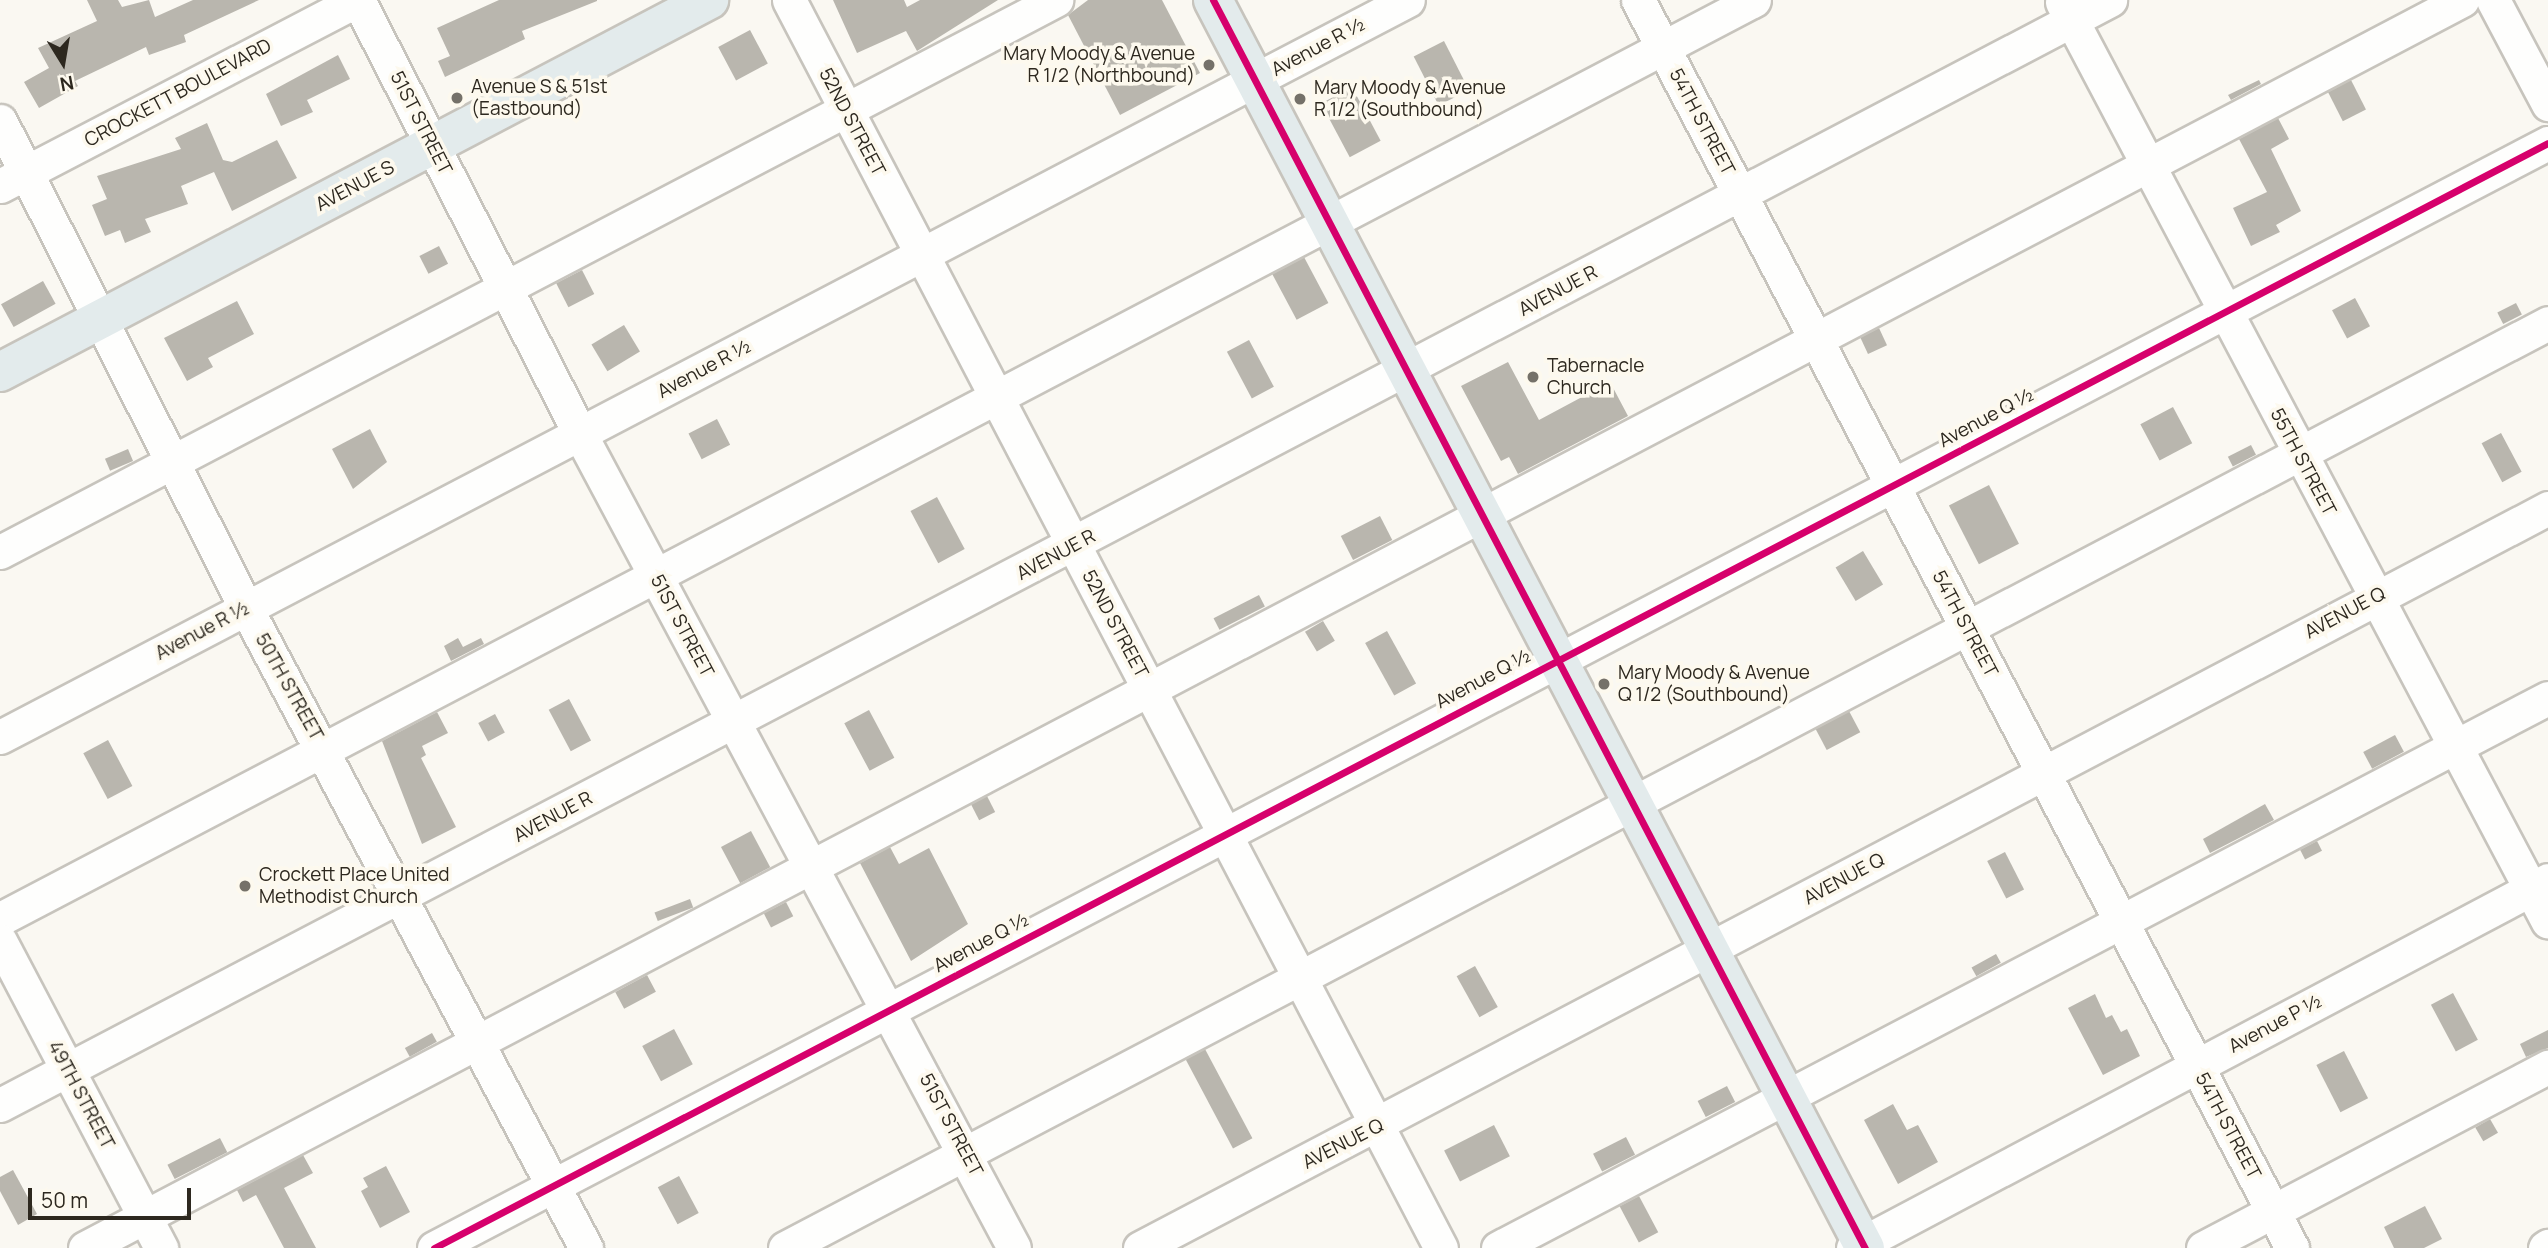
<!DOCTYPE html>
<meta charset="utf-8">
<style>
body{margin:0}
#map{position:relative;width:2548px;height:1248px;overflow:hidden;background:#faf8f2;font-family:Manrope,sans-serif}
div>[style]{position:absolute}
.building>*{inset:0;background:#b9b6ae;transform-origin:0 0}
.roads{filter:drop-shadow(2px 0 #c7c4bd) drop-shadow(-2px 0 #c7c4bd) drop-shadow(0 2px #c7c4bd) drop-shadow(0 -2px #c7c4bd)}
.minor>*{height:33px;margin:-16.5px;padding:0 16.5px;transform-origin:16.5px;border-radius:16.5px;background:#fefefd}
.major>*{height:38px;margin:-19px;padding:0 19px;transform-origin:19px;border-radius:19px;background:#e3ebec}
.cycleway>*{height:7px;margin:-3.5px;padding:0 3.5px;transform-origin:3.5px;border-radius:3.5px;background:#d6006c}
.dots>*{width:19px;height:19px;translate:-50% -50%;box-sizing:border-box;border:4px solid #fdf9ee;border-radius:50%}
span{translate:-50% -50%;white-space:nowrap;text-align:center;line-height:1.15;-webkit-text-stroke:7px #fdf9ee;paint-order:stroke}
.street-label{font-size:19px;color:#2d281f}
.poi-label{font-size:19px;color:#2d281f}
.right{translate:-100% -50%;text-align:right}
.left{translate:0 -50%;text-align:left}
.north{position:absolute;left:28px;top:28px;width:70px;height:70px;-webkit-text-stroke:5px #fdf9ee;paint-order:stroke;rotate:169deg;font-size:19px;font-weight:700;line-height:28px;text-align:center;color:#2d281f}
.north::after{content:'';display:block;margin:auto;width:24px;height:32px;background:#2d281f;clip-path:polygon(50% 0,100% 100%,50% 72%,0 100%)}
.scale{position:absolute;left:28px;top:1188px;width:163px;height:32px;box-sizing:border-box;border:4px solid #2d281f;border-top:0;padding-left:9px;font-size:21px;line-height:24px;white-space:nowrap;color:#2d281f;-webkit-text-stroke:5px #fdf9ee;paint-order:stroke}
</style>
<div id="map">
<div class="building">
<div style="clip-path:polygon(87px 0,118px 0,122px 7px,149px 0,155px 17px,193px 0,259px 0,184px 35px,186px 42px,149px 55px,146px 47px,75px 81px,78px 86px,39px 108px,24px 82px,49px 68px,38px 48px,97px 21px)"></div>
<div style="clip-path:polygon(499px 0,597px 0,597px 1px,522px 31px,525px 39px,445px 77px,438px 61px,450px 56px,437px 28px)"></div>
<div style="clip-path:polygon(833px 0,904px 0,907px 7px,920px 0,998px 0,917px 51px,906px 31px,857px 53px)"></div>
<div style="clip-path:polygon(1088px 0,1162px 0,1200px 73px,1120px 115px,1068px 15px)"></div>
<div style="left:750px;top:30px;width:38px;height:36px;rotate:62deg"></div>
<div style="left:1444px;top:41px;width:55px;height:34px;rotate:63deg"></div>
<div style="clip-path:polygon(338px 55px,350px 79px,307px 100px,313px 112px,281px 126px,266px 94px)"></div>
<div style="clip-path:polygon(2259px 80px,2261px 84px,2231px 100px,2228px 95px)"></div>
<div style="left:2351px;top:80px;width:33px;height:26px;rotate:63deg"></div>
<div style="left:1352px;top:87px;width:61px;height:35px;rotate:62deg"></div>
<div style="clip-path:polygon(2278px 118px,2289px 139px,2271px 149px,2301px 211px,2276px 225px,2280px 232px,2251px 246px,2233px 208px,2267px 192px,2239px 139px)"></div>
<div style="clip-path:polygon(207px 123px,223px 160px,232px 162px,277px 140px,297px 178px,232px 211px,214px 172px,181px 186px,188px 204px,145px 219px,151px 232px,125px 243px,120px 230px,105px 236px,92px 205px,107px 199px,97px 176px,181px 149px,175px 138px)"></div>
<div style="left:439px;top:246px;width:20px;height:22px;rotate:63deg"></div>
<div style="left:1304px;top:257px;width:52px;height:36px;rotate:62deg"></div>
<div style="left:582px;top:270px;width:27px;height:29px;rotate:63deg"></div>
<div style="left:43px;top:281px;width:26px;height:48px;rotate:61deg"></div>
<div style="left:2355px;top:298px;width:32px;height:26px;rotate:62deg"></div>
<div style="clip-path:polygon(237px 301px,254px 334px,208px 358px,213px 367px,187px 381px,164px 338px)"></div>
<div style="left:2516px;top:303px;width:13px;height:21px;rotate:63deg"></div>
<div style="left:624px;top:325px;width:31px;height:38px;rotate:59deg"></div>
<div style="left:1879px;top:328px;width:19px;height:21px;rotate:65deg"></div>
<div style="left:1249px;top:340px;width:53px;height:25px;rotate:62deg"></div>
<div style="clip-path:polygon(1508px 362px,1539px 420px,1610px 382px,1628px 416px,1518px 474px,1509px 457px,1501px 461px,1461px 386px)"></div>
<div style="left:2173px;top:407px;width:41px;height:37px;rotate:62deg"></div>
<div style="left:717px;top:419px;width:29px;height:32px;rotate:63deg"></div>
<div style="clip-path:polygon(370px 429px,387px 462px,353px 489px,332px 449px)"></div>
<div style="left:2501px;top:433px;width:44px;height:22px;rotate:62deg"></div>
<div style="left:2251px;top:445px;width:11px;height:26px;rotate:63deg"></div>
<div style="left:128px;top:449px;width:13px;height:25px;rotate:67deg"></div>
<div style="left:1989px;top:485px;width:66px;height:45px;rotate:63deg"></div>
<div style="left:937px;top:497px;width:59px;height:30px;rotate:62deg"></div>
<div style="left:1380px;top:516px;width:27px;height:44px;rotate:63deg"></div>
<div style="left:1863px;top:551px;width:39px;height:32px;rotate:59deg"></div>
<div style="left:1259px;top:595px;width:13px;height:51px;rotate:63deg"></div>
<div style="left:1323px;top:621px;width:23px;height:21px;rotate:59deg"></div>
<div style="left:1387px;top:631px;width:60px;height:25px;rotate:61deg"></div>
<div style="clip-path:polygon(458px 638px,463px 647px,481px 638px,484px 644px,451px 661px,444px 646px)"></div>
<div style="left:569px;top:699px;width:47px;height:23px;rotate:62deg"></div>
<div style="left:869px;top:710px;width:54px;height:28px;rotate:62deg"></div>
<div style="left:1849px;top:711px;width:24px;height:38px;rotate:62deg"></div>
<div style="clip-path:polygon(437px 712px,448px 733px,422px 746px,426px 755px,421px 758px,456px 827px,422px 844px,382px 741px)"></div>
<div style="left:495px;top:714px;width:21px;height:19px;rotate:62deg"></div>
<div style="left:2395px;top:735px;width:19px;height:36px;rotate:62deg"></div>
<div style="left:108px;top:740px;width:52px;height:28px;rotate:62deg"></div>
<div style="left:987px;top:796px;width:18px;height:18px;rotate:63deg"></div>
<div style="clip-path:polygon(2265px 804px,2274px 820px,2210px 853px,2203px 839px)"></div>
<div style="left:751px;top:831px;width:41px;height:34px;rotate:62deg"></div>
<div style="left:2317px;top:841px;width:11px;height:19px;rotate:63deg"></div>
<div style="clip-path:polygon(890px 847px,899px 864px,929px 848px,968px 924px,911px 961px,860px 863px)"></div>
<div style="left:2005px;top:852px;width:42px;height:20px;rotate:63deg"></div>
<div style="left:690px;top:899px;width:9px;height:38px;rotate:69deg"></div>
<div style="left:786px;top:902px;width:16px;height:25px;rotate:63deg"></div>
<div style="left:1996px;top:954px;width:10px;height:28px;rotate:61deg"></div>
<div style="left:1475px;top:966px;width:47px;height:21px;rotate:61deg"></div>
<div style="left:647px;top:975px;width:19px;height:36px;rotate:62deg"></div>
<div style="left:2453px;top:993px;width:53px;height:25px;rotate:62deg"></div>
<div style="clip-path:polygon(2095px 994px,2106px 1018px,2112px 1015px,2121px 1032px,2127px 1029px,2140px 1056px,2103px 1075px,2068px 1008px)"></div>
<div style="left:674px;top:1029px;width:40px;height:36px;rotate:62deg"></div>
<div style="clip-path:polygon(2548px 1030px,2548px 1048px,2526px 1057px,2520px 1044px)"></div>
<div style="left:432px;top:1033px;width:10px;height:31px;rotate:61deg"></div>
<div style="left:1205px;top:1049px;width:101px;height:22px;rotate:62deg"></div>
<div style="left:2344px;top:1051px;width:53px;height:31px;rotate:63deg"></div>
<div style="left:1727px;top:1086px;width:18px;height:33px;rotate:63deg"></div>
<div style="clip-path:polygon(1893px 1104px,1907px 1130px,1918px 1125px,1938px 1162px,1898px 1184px,1864px 1120px)"></div>
<div style="left:2490px;top:1119px;width:16px;height:17px;rotate:60deg"></div>
<div style="left:1494px;top:1125px;width:35px;height:56px;rotate:63deg"></div>
<div style="left:1626px;top:1137px;width:20px;height:37px;rotate:63deg"></div>
<div style="left:220px;top:1138px;width:16px;height:59px;rotate:63deg"></div>
<div style="clip-path:polygon(303px 1155px,313px 1173px,284px 1188px,316px 1248px,284px 1248px,256px 1195px,243px 1202px,237px 1190px)"></div>
<div style="clip-path:polygon(386px 1166px,410px 1212px,380px 1228px,361px 1191px,368px 1187px,363px 1178px)"></div>
<div style="clip-path:polygon(13px 1170px,37px 1214px,18px 1225px,0 1191px,0 1177px)"></div>
<div style="left:679px;top:1176px;width:42px;height:24px;rotate:62deg"></div>
<div style="left:1639px;top:1196px;width:41px;height:22px;rotate:62deg"></div>
<div style="clip-path:polygon(2425px 1206px,2442px 1239px,2424px 1248px,2394px 1248px,2384px 1227px)"></div>
</div>
<div class="roads">
<div class="minor">
<div style="left:358px;top:0;width:487px;rotate:62.9deg"></div>
<div style="left:580px;top:434px;width:922px;rotate:61.93deg"></div>
<div style="left:789px;top:0;width:1408px;rotate:62.42deg"></div>
<div style="left:1638px;top:0;width:1409px;rotate:62.34deg"></div>
<div style="left:2493px;top:0;width:118px;rotate:62.1deg"></div>
<div style="left:2062px;top:2px;width:1040px;rotate:62.15deg"></div>
<div style="left:0;top:121px;width:546px;rotate:63.2deg"></div>
<div style="left:246px;top:608px;width:725px;rotate:62.02deg"></div>
<div style="left:0;top:186px;width:403px;rotate:-27.5deg"></div>
<div style="left:0;top:552px;width:1192px;rotate:-27.6deg"></div>
<div style="left:0;top:737px;width:1589px;rotate:-27.63deg"></div>
<div style="left:0;top:919px;width:1980px;rotate:-27.65deg"></div>
<div style="left:0;top:941px;width:347px;rotate:62.3deg"></div>
<div style="left:0;top:1105px;width:2382px;rotate:-27.64deg"></div>
<div style="left:85px;top:1248px;width:2685px;rotate:-27.7deg"></div>
<div style="left:434px;top:1248px;width:2385px;rotate:-27.6deg"></div>
<div style="left:785px;top:1248px;width:1991px;rotate:-27.68deg"></div>
<div style="left:1140px;top:1248px;width:1591px;rotate:-27.72deg"></div>
<div style="left:1498px;top:1248px;width:1185px;rotate:-27.65deg"></div>
<div style="left:1853px;top:1248px;width:786px;rotate:-27.9deg"></div>
<div style="left:2203px;top:1248px;width:390px;rotate:-27.7deg"></div>
<div style="left:2545px;top:1248px;width:4px;rotate:-34deg"></div>
</div>
<div class="major">
<div style="left:1213px;top:0;width:1408px;rotate:62.42deg"></div>
<div style="left:0;top:372px;width:801px;rotate:-27.69deg"></div>
</div>
</div>
<div class="cycleway">
<div style="left:1213px;top:0;width:1408px;rotate:62.42deg"></div>
<div style="left:434px;top:1248px;width:2385px;rotate:-27.6deg"></div>
</div>
<div class="dots">
<div style="left:1209px;top:65px;background:#757169"></div>
<div style="left:457px;top:98px;background:#757169"></div>
<div style="left:1300px;top:99px;background:#757169"></div>
<div style="left:1533px;top:377px;background:#757169"></div>
<div style="left:1604px;top:684px;background:#757169"></div>
<div style="left:245px;top:886px;background:#757169"></div>
</div>
<div class="street-label">
<span style="left:1318px;top:47px;rotate:-28deg">Avenue R ½</span>
<span style="left:178px;top:93px;rotate:-28deg">CROCKETT BOULEVARD</span>
<span style="left:852px;top:122px;rotate:62deg">52ND STREET</span>
<span style="left:1702px;top:122px;rotate:62deg">54TH STREET</span>
<span style="left:421px;top:123px;rotate:63deg">51ST STREET</span>
<span style="left:355px;top:186px;rotate:-28deg">AVENUE S</span>
<span style="left:1558px;top:291px;rotate:-28deg">AVENUE R</span>
<span style="left:704px;top:369px;rotate:-28deg">Avenue R ½</span>
<span style="left:1986px;top:418px;rotate:-28deg">Avenue Q ½</span>
<span style="left:2303px;top:462px;rotate:62deg">55TH STREET</span>
<span style="left:1056px;top:555px;rotate:-28deg">AVENUE R</span>
<span style="left:2345px;top:613px;rotate:-28deg">AVENUE Q</span>
<span style="left:1115px;top:624px;rotate:62deg">52ND STREET</span>
<span style="left:1965px;top:624px;rotate:62deg">54TH STREET</span>
<span style="left:682px;top:626px;rotate:62deg">51ST STREET</span>
<span style="left:202px;top:631px;rotate:-28deg">Avenue R ½</span>
<span style="left:1483px;top:679px;rotate:-28deg">Avenue Q ½</span>
<span style="left:289px;top:687px;rotate:61deg">50TH STREET</span>
<span style="left:553px;top:817px;rotate:-28deg">AVENUE R</span>
<span style="left:1844px;top:879px;rotate:-28deg">AVENUE Q</span>
<span style="left:981px;top:943px;rotate:-28deg">Avenue Q ½</span>
<span style="left:2275px;top:1024px;rotate:-28deg">Avenue P ½</span>
<span style="left:81px;top:1095px;rotate:62deg">49TH STREET</span>
<span style="left:951px;top:1125px;rotate:62deg">51ST STREET</span>
<span style="left:2228px;top:1126px;rotate:62deg">54TH STREET</span>
<span style="left:1343px;top:1144px;rotate:-27deg">AVENUE Q</span>
</div>
<div class="poi-label">
<span class="right" style="left:1195px;top:65px">Mary Moody &amp; Avenue<br>R 1/2 (Northbound)</span>
<span class="left" style="left:471px;top:98px">Avenue S &amp; 51st<br>(Eastbound)</span>
<span class="left" style="left:1314px;top:99px">Mary Moody &amp; Avenue<br>R 1/2 (Southbound)</span>
<span class="left" style="left:1547px;top:377px">Tabernacle<br>Church</span>
<span class="left" style="left:1618px;top:684px">Mary Moody &amp; Avenue<br>Q 1/2 (Southbound)</span>
<span class="left" style="left:259px;top:886px">Crockett Place United<br>Methodist Church</span>
</div>
<div class="north">N</div>
<div class="scale">50 m</div>
</div>
